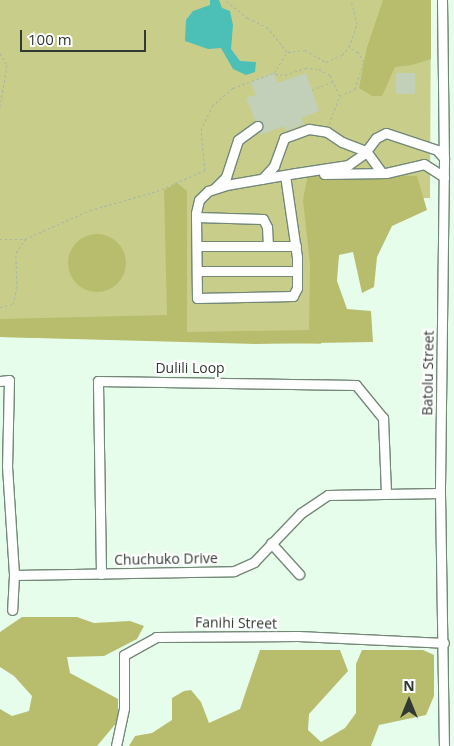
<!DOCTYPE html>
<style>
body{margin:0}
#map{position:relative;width:454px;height:746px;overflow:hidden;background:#e7fdeb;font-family:"Open Sans",sans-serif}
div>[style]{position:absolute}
.green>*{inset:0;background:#c8ce8a}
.forest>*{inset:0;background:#b7bd6d}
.round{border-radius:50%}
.water>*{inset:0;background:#4cbfb6}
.building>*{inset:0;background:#c2cfb9;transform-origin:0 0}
.path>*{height:1px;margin-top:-0.5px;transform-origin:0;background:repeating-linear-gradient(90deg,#a5b6a8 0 2.5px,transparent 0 5px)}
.roads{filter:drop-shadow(1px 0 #748878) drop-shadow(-1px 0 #748878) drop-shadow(0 1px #748878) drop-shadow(0 -1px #748878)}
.minor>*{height:9px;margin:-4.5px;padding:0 4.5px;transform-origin:4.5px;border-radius:4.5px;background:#fff}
span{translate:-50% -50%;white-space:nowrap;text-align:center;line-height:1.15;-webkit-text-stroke:4.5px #fff;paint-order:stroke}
.street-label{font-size:14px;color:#303932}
.north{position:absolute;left:384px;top:676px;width:50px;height:50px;-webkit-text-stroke:4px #fff;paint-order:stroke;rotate:0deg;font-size:14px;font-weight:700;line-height:20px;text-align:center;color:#303932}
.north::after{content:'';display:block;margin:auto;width:18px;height:22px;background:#303932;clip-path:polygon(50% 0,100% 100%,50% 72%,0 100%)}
.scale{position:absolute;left:20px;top:30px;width:126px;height:22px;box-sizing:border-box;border:2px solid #303932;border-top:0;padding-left:6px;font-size:15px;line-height:18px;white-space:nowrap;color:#303932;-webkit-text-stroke:4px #fff;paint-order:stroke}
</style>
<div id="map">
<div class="green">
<div style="clip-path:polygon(0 0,431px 0,430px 198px,375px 199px,319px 262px,321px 344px,0 337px)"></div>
</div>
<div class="forest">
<div style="clip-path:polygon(383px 0,431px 0,431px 59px,412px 65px,395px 67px,382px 96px,372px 96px,359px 88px,367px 47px)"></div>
<div style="clip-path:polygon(308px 174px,417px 176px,427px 210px,392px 226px,377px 257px,374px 287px,362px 293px,353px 252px,339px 255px,337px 281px,347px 309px,371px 311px,373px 342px,256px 344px,0 337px,0 319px,167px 315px,164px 190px,177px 183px,187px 191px,187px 332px,309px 330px,310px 264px,303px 200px)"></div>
<div class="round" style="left:68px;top:234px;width:58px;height:58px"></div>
<div style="clip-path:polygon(22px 617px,77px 617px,94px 623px,130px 621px,144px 626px,137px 639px,104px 656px,67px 657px,70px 673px,118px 699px,118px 721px,97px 746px,0 746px,0 709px,12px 716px,29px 711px,32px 696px,14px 676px,0 667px,0 632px)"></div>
<div style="clip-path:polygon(260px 650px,340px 650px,348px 671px,309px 714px,308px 730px,321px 742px,345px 728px,356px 713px,356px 664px,362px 650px,423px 650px,434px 655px,434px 696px,426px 715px,379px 725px,371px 746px,129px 746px,135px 736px,152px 733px,172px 720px,172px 698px,184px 691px,191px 690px,201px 702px,209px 723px,240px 709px)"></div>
</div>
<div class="water">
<div style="clip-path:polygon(210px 0,219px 0,222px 8px,230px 11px,233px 25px,231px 49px,240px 61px,256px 62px,255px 72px,246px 75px,233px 69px,221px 48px,208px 49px,185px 41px,186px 20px,193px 11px,210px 5px)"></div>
</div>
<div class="building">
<div style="clip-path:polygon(274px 73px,278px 83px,306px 73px,319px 111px,301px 118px,304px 124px,286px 131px,284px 126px,260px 135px,263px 125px,255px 120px,246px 98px,256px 95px,251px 82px)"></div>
<div style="left:396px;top:73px;width:19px;height:21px"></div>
</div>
<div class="path">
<div style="left:288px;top:52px;width:17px;rotate:-7deg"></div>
<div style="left:305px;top:50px;width:24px;rotate:30deg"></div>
<div style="left:326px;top:62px;width:17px;rotate:-24deg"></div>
<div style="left:342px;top:55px;width:11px;rotate:-49deg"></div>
<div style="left:349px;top:47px;width:24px;rotate:-71deg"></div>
<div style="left:357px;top:24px;width:25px;rotate:-104deg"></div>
<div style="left:0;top:53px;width:14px;rotate:60deg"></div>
<div style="left:7px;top:65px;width:42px;rotate:99.7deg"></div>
<div style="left:275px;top:74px;width:10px;rotate:6deg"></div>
<div style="left:285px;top:75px;width:21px;rotate:-19deg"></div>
<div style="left:305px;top:68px;width:14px;rotate:4deg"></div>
<div style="left:319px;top:69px;width:13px;rotate:29deg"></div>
<div style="left:330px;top:75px;width:23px;rotate:65deg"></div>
<div style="left:312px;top:90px;width:22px;rotate:-22deg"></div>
<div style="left:329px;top:124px;width:30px;rotate:-69deg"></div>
<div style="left:340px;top:96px;width:17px;rotate:-25deg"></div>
<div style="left:355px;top:89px;width:28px;rotate:-72deg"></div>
<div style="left:364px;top:62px;width:12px;rotate:-121deg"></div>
<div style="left:358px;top:52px;width:10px;rotate:-151deg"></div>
<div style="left:0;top:239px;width:25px"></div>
<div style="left:25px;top:239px;width:71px;rotate:-24deg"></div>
<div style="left:90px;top:210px;width:70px;rotate:-15.8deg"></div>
<div style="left:157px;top:191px;width:52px;rotate:-23.6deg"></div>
<div style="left:205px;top:170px;width:40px;rotate:-95.7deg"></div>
<div style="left:201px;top:130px;width:26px;rotate:-65deg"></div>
<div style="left:212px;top:106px;width:28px;rotate:-41deg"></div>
<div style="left:233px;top:88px;width:44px;rotate:-20.1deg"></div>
<div style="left:274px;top:73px;width:25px;rotate:-58deg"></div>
<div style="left:287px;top:52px;width:31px;rotate:-128deg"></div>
<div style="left:268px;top:28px;width:22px;rotate:-153deg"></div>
<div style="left:248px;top:18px;width:29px;rotate:-142deg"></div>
<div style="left:0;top:307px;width:13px;rotate:-13deg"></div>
<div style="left:13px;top:304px;width:16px;rotate:-76deg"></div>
<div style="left:17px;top:288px;width:35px;rotate:-92deg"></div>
<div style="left:16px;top:253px;width:17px;rotate:-57deg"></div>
</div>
<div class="roads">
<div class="minor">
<div style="left:442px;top:0;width:160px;rotate:89.3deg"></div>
<div style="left:444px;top:160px;width:333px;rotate:90.7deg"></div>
<div style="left:440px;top:493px;width:253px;rotate:89.1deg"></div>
<div style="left:324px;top:174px;width:62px;rotate:-0.9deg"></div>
<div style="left:386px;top:173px;width:39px;rotate:-13deg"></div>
<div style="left:424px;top:164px;width:24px;rotate:33deg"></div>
<div style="left:285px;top:175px;width:83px;rotate:81.7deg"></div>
<div style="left:297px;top:257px;width:31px;rotate:90deg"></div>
<div style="left:297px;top:288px;width:9px;rotate:117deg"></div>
<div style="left:293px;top:296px;width:96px;rotate:178.8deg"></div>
<div style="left:197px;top:298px;width:85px;rotate:-90.7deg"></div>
<div style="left:196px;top:213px;width:13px;rotate:-77deg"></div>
<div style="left:199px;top:200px;width:13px;rotate:-45deg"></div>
<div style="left:208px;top:191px;width:19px;rotate:-18deg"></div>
<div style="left:226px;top:185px;width:71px;rotate:-9.7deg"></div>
<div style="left:296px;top:173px;width:53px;rotate:-8.7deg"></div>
<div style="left:348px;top:165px;width:19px;rotate:-35deg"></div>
<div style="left:364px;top:154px;width:20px;rotate:-53deg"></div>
<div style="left:376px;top:138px;width:11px;rotate:-27deg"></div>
<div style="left:386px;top:133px;width:54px;rotate:18.4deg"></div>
<div style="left:437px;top:150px;width:11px;rotate:49deg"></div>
<div style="left:262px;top:179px;width:18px;rotate:-47deg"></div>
<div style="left:274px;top:166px;width:30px;rotate:-70deg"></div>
<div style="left:284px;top:138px;width:27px;rotate:-20deg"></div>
<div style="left:309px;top:129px;width:18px;rotate:9deg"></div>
<div style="left:327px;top:132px;width:18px;rotate:34deg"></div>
<div style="left:342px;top:142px;width:26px;rotate:21deg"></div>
<div style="left:366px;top:151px;width:27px;rotate:54deg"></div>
<div style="left:215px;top:188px;width:16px;rotate:-45deg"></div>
<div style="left:226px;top:177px;width:39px;rotate:-72deg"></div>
<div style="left:238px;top:140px;width:24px;rotate:-36deg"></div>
<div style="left:196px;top:217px;width:67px;rotate:1.7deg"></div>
<div style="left:263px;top:219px;width:9px;rotate:63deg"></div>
<div style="left:267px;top:227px;width:19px;rotate:87deg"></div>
<div style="left:197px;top:246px;width:99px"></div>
<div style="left:197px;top:271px;width:100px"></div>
<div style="left:0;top:381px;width:9px;rotate:-6deg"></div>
<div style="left:9px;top:380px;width:86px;rotate:91.3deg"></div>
<div style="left:7px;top:466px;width:109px;rotate:86.3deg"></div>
<div style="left:14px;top:575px;width:35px;rotate:93deg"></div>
<div style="left:271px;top:543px;width:42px;rotate:47.9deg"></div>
<div style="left:101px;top:574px;width:193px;rotate:-90.9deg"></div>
<div style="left:98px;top:381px;width:258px;rotate:0.9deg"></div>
<div style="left:356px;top:385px;width:43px;rotate:50.7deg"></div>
<div style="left:383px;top:418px;width:75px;rotate:87.7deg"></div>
<div style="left:14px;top:575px;width:220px;rotate:-1deg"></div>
<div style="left:234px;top:571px;width:22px;rotate:-24deg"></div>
<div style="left:254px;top:562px;width:68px;rotate:-46.2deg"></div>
<div style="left:301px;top:513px;width:32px;rotate:-34deg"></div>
<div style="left:328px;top:495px;width:112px;rotate:-1deg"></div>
<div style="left:116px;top:746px;width:39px;rotate:-78deg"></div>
<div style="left:124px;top:708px;width:53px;rotate:-90deg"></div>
<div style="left:124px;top:655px;width:37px;rotate:-29deg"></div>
<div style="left:156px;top:637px;width:142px;rotate:-0.4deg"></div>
<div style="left:298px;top:636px;width:146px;rotate:2.7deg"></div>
</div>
</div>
<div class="street-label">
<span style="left:190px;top:368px">Dulili Loop</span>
<span style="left:428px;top:373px;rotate:-89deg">Batolu Street</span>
<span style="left:166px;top:559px;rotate:-1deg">Chuchuko Drive</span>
<span style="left:236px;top:623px;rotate:1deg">Fanihi Street</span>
</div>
<div class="north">N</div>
<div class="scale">100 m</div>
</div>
